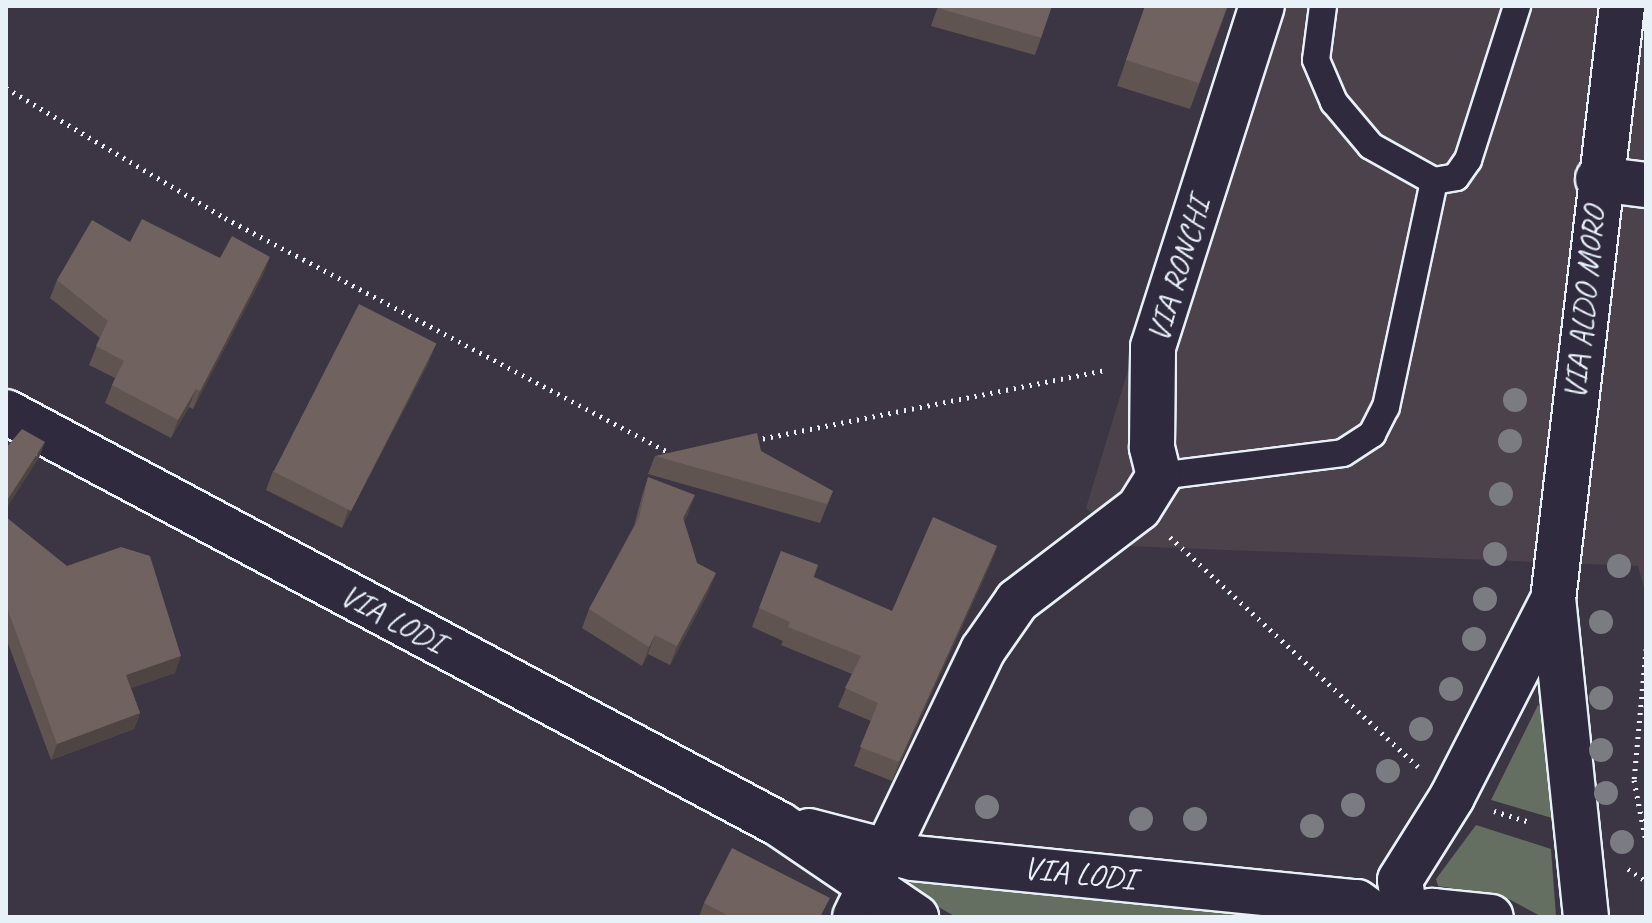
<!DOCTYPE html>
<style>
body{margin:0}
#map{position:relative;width:1652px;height:923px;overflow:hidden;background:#3c3544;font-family:Caveat,sans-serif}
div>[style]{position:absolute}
.built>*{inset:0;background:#4c424c}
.green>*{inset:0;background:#646e61}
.path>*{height:5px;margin-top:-2.5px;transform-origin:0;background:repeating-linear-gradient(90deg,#e8f1f8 0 2px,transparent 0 8px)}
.roads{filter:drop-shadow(2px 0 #e8f1f8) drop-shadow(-2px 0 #e8f1f8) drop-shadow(0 2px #e8f1f8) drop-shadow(0 -2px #e8f1f8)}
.lane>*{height:26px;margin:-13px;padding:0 13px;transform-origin:13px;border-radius:13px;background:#2f2a3d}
.street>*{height:44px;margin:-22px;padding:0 22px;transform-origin:22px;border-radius:22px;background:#2f2a3d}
.secondary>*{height:44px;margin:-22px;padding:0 22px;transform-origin:22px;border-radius:22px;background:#2f2a3d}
.trees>*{width:24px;height:24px;margin:-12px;border-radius:50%;background:#7a7c82}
.wall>*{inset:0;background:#605451}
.shaded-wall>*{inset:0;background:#4e4542}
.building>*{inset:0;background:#70625e;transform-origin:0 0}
span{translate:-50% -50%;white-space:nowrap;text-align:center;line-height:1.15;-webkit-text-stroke:6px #2f2a3d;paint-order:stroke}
.street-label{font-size:32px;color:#e8f1f8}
.frame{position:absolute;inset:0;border:8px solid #e8f1f8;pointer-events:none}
</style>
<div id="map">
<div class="built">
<div style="clip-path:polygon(1239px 6px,1646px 6px,1646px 595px,1638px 566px,1128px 546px,1086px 508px)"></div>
</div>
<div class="green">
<div style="clip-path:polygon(1538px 705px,1545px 709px,1552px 818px,1491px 800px)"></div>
<div style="clip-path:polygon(1476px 825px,1551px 849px,1556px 916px,1542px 917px,1505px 897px,1438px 886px,1436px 879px)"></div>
<div style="clip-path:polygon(912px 877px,1262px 917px,956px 917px,907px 889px)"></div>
</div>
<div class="path">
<div style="left:6px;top:88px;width:255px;rotate:30.7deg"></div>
<div style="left:225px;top:218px;width:503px;rotate:27.84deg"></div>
<div style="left:755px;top:440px;width:358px;rotate:-11.3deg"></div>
<div style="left:1170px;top:537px;width:338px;rotate:42.8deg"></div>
<div style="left:1646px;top:649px;width:132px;rotate:95.2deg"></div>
<div style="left:1634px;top:780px;width:63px;rotate:79deg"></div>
<div style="left:1494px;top:811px;width:38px;rotate:17deg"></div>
<div style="left:1628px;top:869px;width:22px;rotate:34deg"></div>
</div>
<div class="roads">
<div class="lane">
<div style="left:1323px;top:6px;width:54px;rotate:97.4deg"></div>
<div style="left:1316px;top:60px;width:46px;rotate:66.8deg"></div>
<div style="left:1334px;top:102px;width:57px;rotate:49.9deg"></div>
<div style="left:1371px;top:146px;width:72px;rotate:29.1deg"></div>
<div style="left:1434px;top:181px;width:22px;rotate:-10deg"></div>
<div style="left:1456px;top:177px;width:21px;rotate:-55deg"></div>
<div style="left:1468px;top:160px;width:162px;rotate:-72.3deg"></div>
<div style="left:1159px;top:476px;width:185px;rotate:-7.1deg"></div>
<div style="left:1343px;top:453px;width:35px;rotate:-33deg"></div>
<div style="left:1372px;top:434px;width:30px;rotate:-63deg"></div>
<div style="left:1386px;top:407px;width:231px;rotate:-78deg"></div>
</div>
<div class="street">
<div style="left:1598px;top:179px;width:48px;rotate:7.1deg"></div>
<div style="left:855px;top:917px;width:296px;rotate:-64.4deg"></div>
<div style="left:983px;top:650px;width:60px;rotate:-55.2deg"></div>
<div style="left:1017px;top:601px;width:153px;rotate:-37.3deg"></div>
<div style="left:1139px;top:508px;width:38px;rotate:-58deg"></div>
<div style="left:1159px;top:476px;width:30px;rotate:-104deg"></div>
<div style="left:1152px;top:447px;width:100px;rotate:-89.4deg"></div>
<div style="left:1153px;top:347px;width:358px;rotate:-72.3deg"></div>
</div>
<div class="secondary">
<div style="left:6px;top:412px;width:876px;rotate:28.06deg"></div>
<div style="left:779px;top:824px;width:166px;rotate:34.2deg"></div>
<div style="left:809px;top:831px;width:107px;rotate:14.6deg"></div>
<div style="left:913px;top:858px;width:446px;rotate:5.7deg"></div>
<div style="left:1357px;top:902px;width:26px;rotate:36deg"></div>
<div style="left:1405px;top:915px;width:35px;rotate:-98deg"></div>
<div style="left:1400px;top:880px;width:98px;rotate:-57.9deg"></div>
<div style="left:1452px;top:797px;width:221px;rotate:-62.9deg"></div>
<div style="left:1397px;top:917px;width:36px;rotate:-10deg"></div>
<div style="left:1432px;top:911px;width:59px;rotate:5.8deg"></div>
<div style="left:1586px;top:917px;width:319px;rotate:-95.9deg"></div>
<div style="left:1553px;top:600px;width:598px;rotate:-83.37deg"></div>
</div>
</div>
<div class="trees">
<div style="left:1515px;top:400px"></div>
<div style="left:1510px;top:441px"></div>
<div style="left:1501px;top:494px"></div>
<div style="left:1495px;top:554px"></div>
<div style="left:1619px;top:566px"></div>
<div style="left:1485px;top:599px"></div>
<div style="left:1601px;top:622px"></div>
<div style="left:1474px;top:639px"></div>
<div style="left:1451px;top:689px"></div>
<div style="left:1601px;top:698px"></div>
<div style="left:1421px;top:729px"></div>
<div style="left:1601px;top:750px"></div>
<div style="left:1388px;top:771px"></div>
<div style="left:1606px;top:793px"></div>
<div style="left:1353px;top:805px"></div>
<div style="left:987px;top:807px"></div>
<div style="left:1141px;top:819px"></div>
<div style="left:1195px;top:819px"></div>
<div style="left:1312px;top:826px"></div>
<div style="left:1622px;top:842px"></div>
</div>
<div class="wall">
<div style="clip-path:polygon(938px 6px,1041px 38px,1035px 55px,931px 26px)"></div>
<div style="clip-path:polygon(1145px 6px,1228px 6px,1190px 109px,1117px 86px)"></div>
<div style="clip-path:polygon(130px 242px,220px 258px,263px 275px,193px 409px,189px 407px,171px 438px,105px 403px,115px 378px,89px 365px,100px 338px,50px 298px,57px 280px)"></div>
<div style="clip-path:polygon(429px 362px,342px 528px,266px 490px,273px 471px)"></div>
<div style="clip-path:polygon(655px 456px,833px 491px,820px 523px,648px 474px)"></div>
<div style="clip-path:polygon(648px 477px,688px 514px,684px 521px,697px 563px,709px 591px,670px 665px,648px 654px,642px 666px,582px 628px,589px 609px,634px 526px,642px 496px)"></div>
<div style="clip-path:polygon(6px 517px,175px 673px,131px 688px,140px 713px,134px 729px,51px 760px,6px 638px)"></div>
<div style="clip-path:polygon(997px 546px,990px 565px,892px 781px,854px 766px,871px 721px,838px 707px,852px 674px,781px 645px,783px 641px,752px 627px,781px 551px,818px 565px,814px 577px,892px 611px)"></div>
<div style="clip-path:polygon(704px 903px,823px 917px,699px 917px)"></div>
</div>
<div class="shaded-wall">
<div style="clip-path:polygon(270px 257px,263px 275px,193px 409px,200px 391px)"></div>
<div style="clip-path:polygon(436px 344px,429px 362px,342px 528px,348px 510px)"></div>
<div style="clip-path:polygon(196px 389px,189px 407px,171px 438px,178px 420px)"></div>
<div style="clip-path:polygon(45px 442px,39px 458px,6px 509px,6px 502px)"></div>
<div style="clip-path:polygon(695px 495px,688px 514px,677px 537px,683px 518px)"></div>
<div style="clip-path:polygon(997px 546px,990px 565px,892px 781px,899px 762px)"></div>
<div style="clip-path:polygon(716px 573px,709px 591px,670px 665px,677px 646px)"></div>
<div style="clip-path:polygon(655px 635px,648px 654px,642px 666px,649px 647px)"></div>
<div style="clip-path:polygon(181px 656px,175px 673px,120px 692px,126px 675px)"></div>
<div style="clip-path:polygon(140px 713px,134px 729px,51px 760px,57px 744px)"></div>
</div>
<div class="building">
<div style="clip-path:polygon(938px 6px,1052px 6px,1041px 38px,938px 8px)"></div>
<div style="clip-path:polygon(1145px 6px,1227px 6px,1199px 83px,1126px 60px)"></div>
<div style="clip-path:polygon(142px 219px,220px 258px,232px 236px,270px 257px,200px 391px,196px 389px,178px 420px,112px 385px,124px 361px,96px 346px,108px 321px,57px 280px,92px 220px,130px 242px)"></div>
<div style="left:359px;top:304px;width:87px;height:188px;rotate:27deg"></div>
<div style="clip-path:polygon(22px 429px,45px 442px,6px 502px,6px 448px)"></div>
<div style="clip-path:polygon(757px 433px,761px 451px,833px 491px,827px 504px,655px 456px)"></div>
<div style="clip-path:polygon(648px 477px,695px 495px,683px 518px,697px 563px,716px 573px,677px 646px,655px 635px,649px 647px,589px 609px,639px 518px)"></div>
<div style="clip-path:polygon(6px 517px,67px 566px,121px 547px,150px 556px,181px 656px,126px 675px,140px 713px,57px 744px,6px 605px)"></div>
<div style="clip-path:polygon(933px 517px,997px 546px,899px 762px,860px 747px,878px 703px,845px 688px,861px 656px,788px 627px,790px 622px,759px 608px,781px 551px,818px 565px,813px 577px,892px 611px)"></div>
<div style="clip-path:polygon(732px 848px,830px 898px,820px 917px,731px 917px,704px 903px)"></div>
</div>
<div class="street-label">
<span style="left:1179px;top:270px;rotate:-73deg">VIA RONCHI</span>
<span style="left:1585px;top:303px;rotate:-84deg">VIA ALDO MORO</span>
<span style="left:392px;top:619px;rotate:28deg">VIA LODI</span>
<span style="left:1079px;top:874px;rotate:6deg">VIA LODI</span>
</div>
<div class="frame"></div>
</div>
